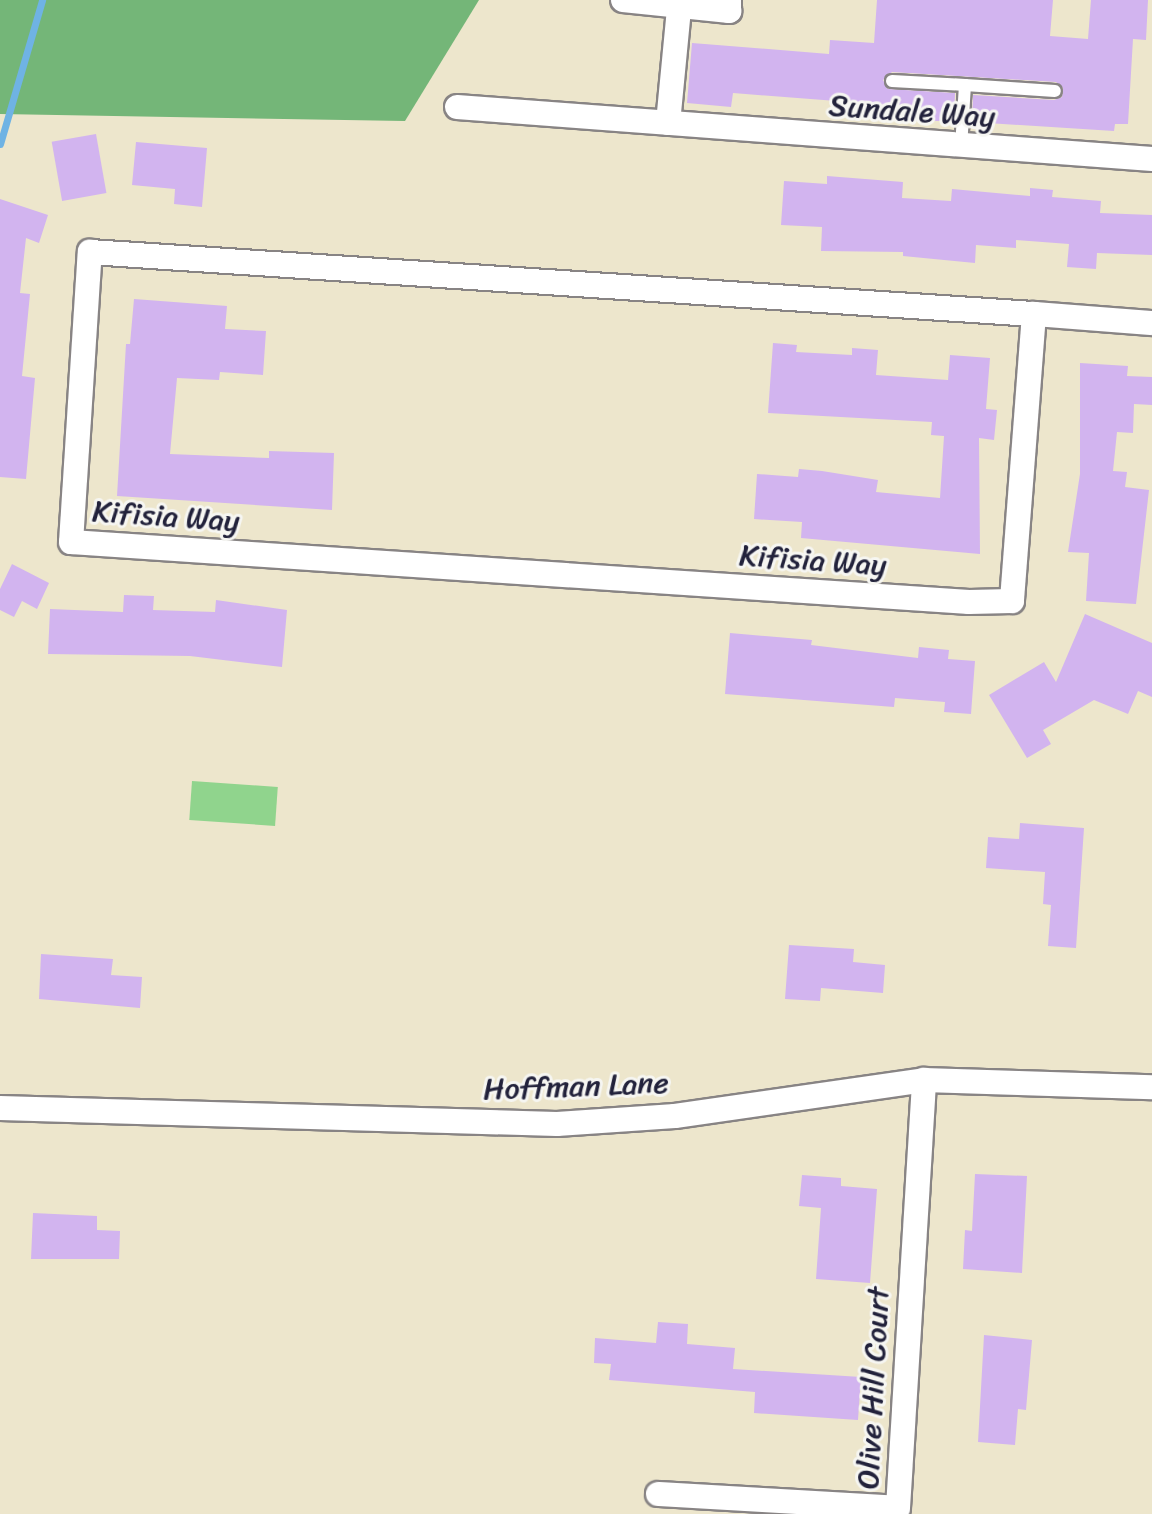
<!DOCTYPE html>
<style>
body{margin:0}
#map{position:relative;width:1152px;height:1514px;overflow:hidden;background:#ede6cc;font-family:Sriracha,sans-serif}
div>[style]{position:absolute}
.green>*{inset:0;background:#90d48d;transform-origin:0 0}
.forest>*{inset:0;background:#74b678}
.stream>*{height:7px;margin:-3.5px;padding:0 3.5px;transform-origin:3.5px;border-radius:3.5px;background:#6fb3e4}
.building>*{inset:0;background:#d2b4ef;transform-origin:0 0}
.roads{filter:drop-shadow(2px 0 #888484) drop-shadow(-2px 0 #888484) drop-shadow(0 2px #888484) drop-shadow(0 -2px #888484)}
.lane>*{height:12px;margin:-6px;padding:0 6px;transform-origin:6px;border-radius:6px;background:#fff}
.street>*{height:24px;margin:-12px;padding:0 12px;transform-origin:12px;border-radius:12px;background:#fff}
span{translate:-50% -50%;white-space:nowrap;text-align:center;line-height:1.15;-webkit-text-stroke:6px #f6f6f2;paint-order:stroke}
.street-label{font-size:30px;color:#22223b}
</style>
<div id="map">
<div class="green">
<div style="left:192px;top:781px;width:86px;height:39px;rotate:4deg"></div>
</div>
<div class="forest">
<div style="clip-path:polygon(0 0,479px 0,405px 121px,0 114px)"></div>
</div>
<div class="stream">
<div style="left:0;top:144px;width:150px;rotate:-73.7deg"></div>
</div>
<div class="building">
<div style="clip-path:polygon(877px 0,1053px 0,1050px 36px,1088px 39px,1091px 0,1148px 0,1146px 40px,1133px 39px,1128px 124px,1115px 124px,1114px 131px,972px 122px,973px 95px,1054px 100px,1062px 97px,1063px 88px,1056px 82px,892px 72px,883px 80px,888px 89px,955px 93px,954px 121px,887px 121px,888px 105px,733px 93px,731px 107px,687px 103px,692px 43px,829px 54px,830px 40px,874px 43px)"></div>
<div style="left:96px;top:134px;width:60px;height:45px;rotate:80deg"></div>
<div style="clip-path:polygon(136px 142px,207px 148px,202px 207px,174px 204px,175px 189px,132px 185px)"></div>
<div style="clip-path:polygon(827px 176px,903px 182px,902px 198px,951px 201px,952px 189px,1030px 196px,1030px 188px,1053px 190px,1052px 197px,1101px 201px,1100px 213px,1152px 215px,1152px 255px,1097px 253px,1096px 269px,1067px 267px,1069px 244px,1016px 240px,1016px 248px,976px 245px,975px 263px,903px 256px,903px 252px,821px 251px,822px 227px,781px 225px,784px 181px,827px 184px)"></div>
<div style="clip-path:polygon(0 199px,48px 215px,39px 243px,26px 238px,20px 293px,30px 294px,22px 376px,35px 378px,26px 479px,0 477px)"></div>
<div style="clip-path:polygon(134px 299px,227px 306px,225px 329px,266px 331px,263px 375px,220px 372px,219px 380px,177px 378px,170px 454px,269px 458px,269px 451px,334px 453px,332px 510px,117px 496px,126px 344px,130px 344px)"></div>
<div style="clip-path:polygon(773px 343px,797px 345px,796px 352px,852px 355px,852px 348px,878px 350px,876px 375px,948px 380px,950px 355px,990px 358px,986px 409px,997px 410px,994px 440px,979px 438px,980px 554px,801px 538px,802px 522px,754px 519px,757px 474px,798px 477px,799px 469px,822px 471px,878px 480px,876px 492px,940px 498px,944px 436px,931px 435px,932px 422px,768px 413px)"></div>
<div style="clip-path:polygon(1080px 363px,1128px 366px,1127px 376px,1152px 377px,1152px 405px,1134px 404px,1133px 433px,1117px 432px,1113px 471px,1127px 472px,1125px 487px,1149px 490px,1136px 604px,1086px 601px,1089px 553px,1068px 552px,1080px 474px)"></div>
<div style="clip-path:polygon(12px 564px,49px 583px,37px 609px,22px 601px,14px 617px,0 610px,0 589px)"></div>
<div style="clip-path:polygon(124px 595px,154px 596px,153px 610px,215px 612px,216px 600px,287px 610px,282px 667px,190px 656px,48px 654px,50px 609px,123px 612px)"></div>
<div style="clip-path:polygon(1085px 614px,1152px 643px,1152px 697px,1138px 691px,1128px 714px,1094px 700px,1043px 730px,1051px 744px,1027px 758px,989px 695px,1044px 662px,1056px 682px)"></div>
<div style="clip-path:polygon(730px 633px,812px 640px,811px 645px,918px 658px,919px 647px,949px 650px,948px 659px,975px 661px,971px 714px,944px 712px,945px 702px,895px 698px,894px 707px,725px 694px)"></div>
<div style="clip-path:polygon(1020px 823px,1084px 828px,1076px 948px,1048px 946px,1051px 905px,1043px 904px,1045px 872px,986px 868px,988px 837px,1019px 839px)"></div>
<div style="clip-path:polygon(789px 945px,854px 949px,853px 962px,885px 965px,883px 993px,821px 988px,820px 1001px,785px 999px)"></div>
<div style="clip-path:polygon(41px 954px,113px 959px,111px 975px,142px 977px,140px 1008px,39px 999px)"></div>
<div style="clip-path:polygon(975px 1174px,1027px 1176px,1022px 1273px,963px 1269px,965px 1230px,972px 1231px)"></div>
<div style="clip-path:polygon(802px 1175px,841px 1178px,841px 1186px,877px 1189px,870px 1283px,816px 1279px,821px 1208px,799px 1206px)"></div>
<div style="clip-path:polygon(33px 1213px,97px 1216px,97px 1230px,120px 1231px,119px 1259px,31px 1259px)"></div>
<div style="clip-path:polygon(658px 1322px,688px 1324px,687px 1344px,735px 1348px,733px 1369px,861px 1377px,858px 1420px,754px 1413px,755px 1392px,609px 1380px,611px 1364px,594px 1363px,595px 1338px,656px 1343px)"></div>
<div style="clip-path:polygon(984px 1335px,1032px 1340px,1026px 1410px,1018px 1409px,1015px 1445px,978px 1442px)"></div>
</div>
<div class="roads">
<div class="lane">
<div style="left:892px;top:81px;width:73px;rotate:3.1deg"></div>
<div style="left:961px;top:147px;width:62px;rotate:-86.3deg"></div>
<div style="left:965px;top:85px;width:90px;rotate:3.8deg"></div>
</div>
<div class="street">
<div style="left:623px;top:0;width:107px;rotate:5.9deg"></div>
<div style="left:729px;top:11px;width:11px;rotate:-90deg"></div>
<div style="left:457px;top:107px;width:697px;rotate:4.28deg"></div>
<div style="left:668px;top:123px;width:116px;rotate:-84.5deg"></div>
<div style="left:90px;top:252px;width:946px;rotate:3.76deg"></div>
<div style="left:1034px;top:314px;width:288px;rotate:94.4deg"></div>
<div style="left:1012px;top:601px;width:43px;rotate:178.7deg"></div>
<div style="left:969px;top:602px;width:900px;rotate:-176.18deg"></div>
<div style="left:71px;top:542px;width:291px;rotate:-86.3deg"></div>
<div style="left:1034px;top:314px;width:118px;rotate:4.4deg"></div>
<div style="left:0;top:1108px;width:557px;rotate:1.65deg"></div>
<div style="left:557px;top:1124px;width:118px;rotate:-3.9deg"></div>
<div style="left:675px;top:1116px;width:252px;rotate:-8.2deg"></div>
<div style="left:924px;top:1080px;width:228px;rotate:1.8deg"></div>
<div style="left:658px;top:1494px;width:240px;rotate:3.3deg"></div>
<div style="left:898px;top:1508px;width:429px;rotate:-86.5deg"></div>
</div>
</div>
<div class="street-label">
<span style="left:912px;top:111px;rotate:4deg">Sundale Way</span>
<span style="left:166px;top:516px;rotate:4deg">Kifisia Way</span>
<span style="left:813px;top:560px;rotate:4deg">Kifisia Way</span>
<span style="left:576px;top:1086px;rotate:-2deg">Hoffman Lane</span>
<span style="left:873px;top:1388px;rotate:-87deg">Olive Hill Court</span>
</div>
</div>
